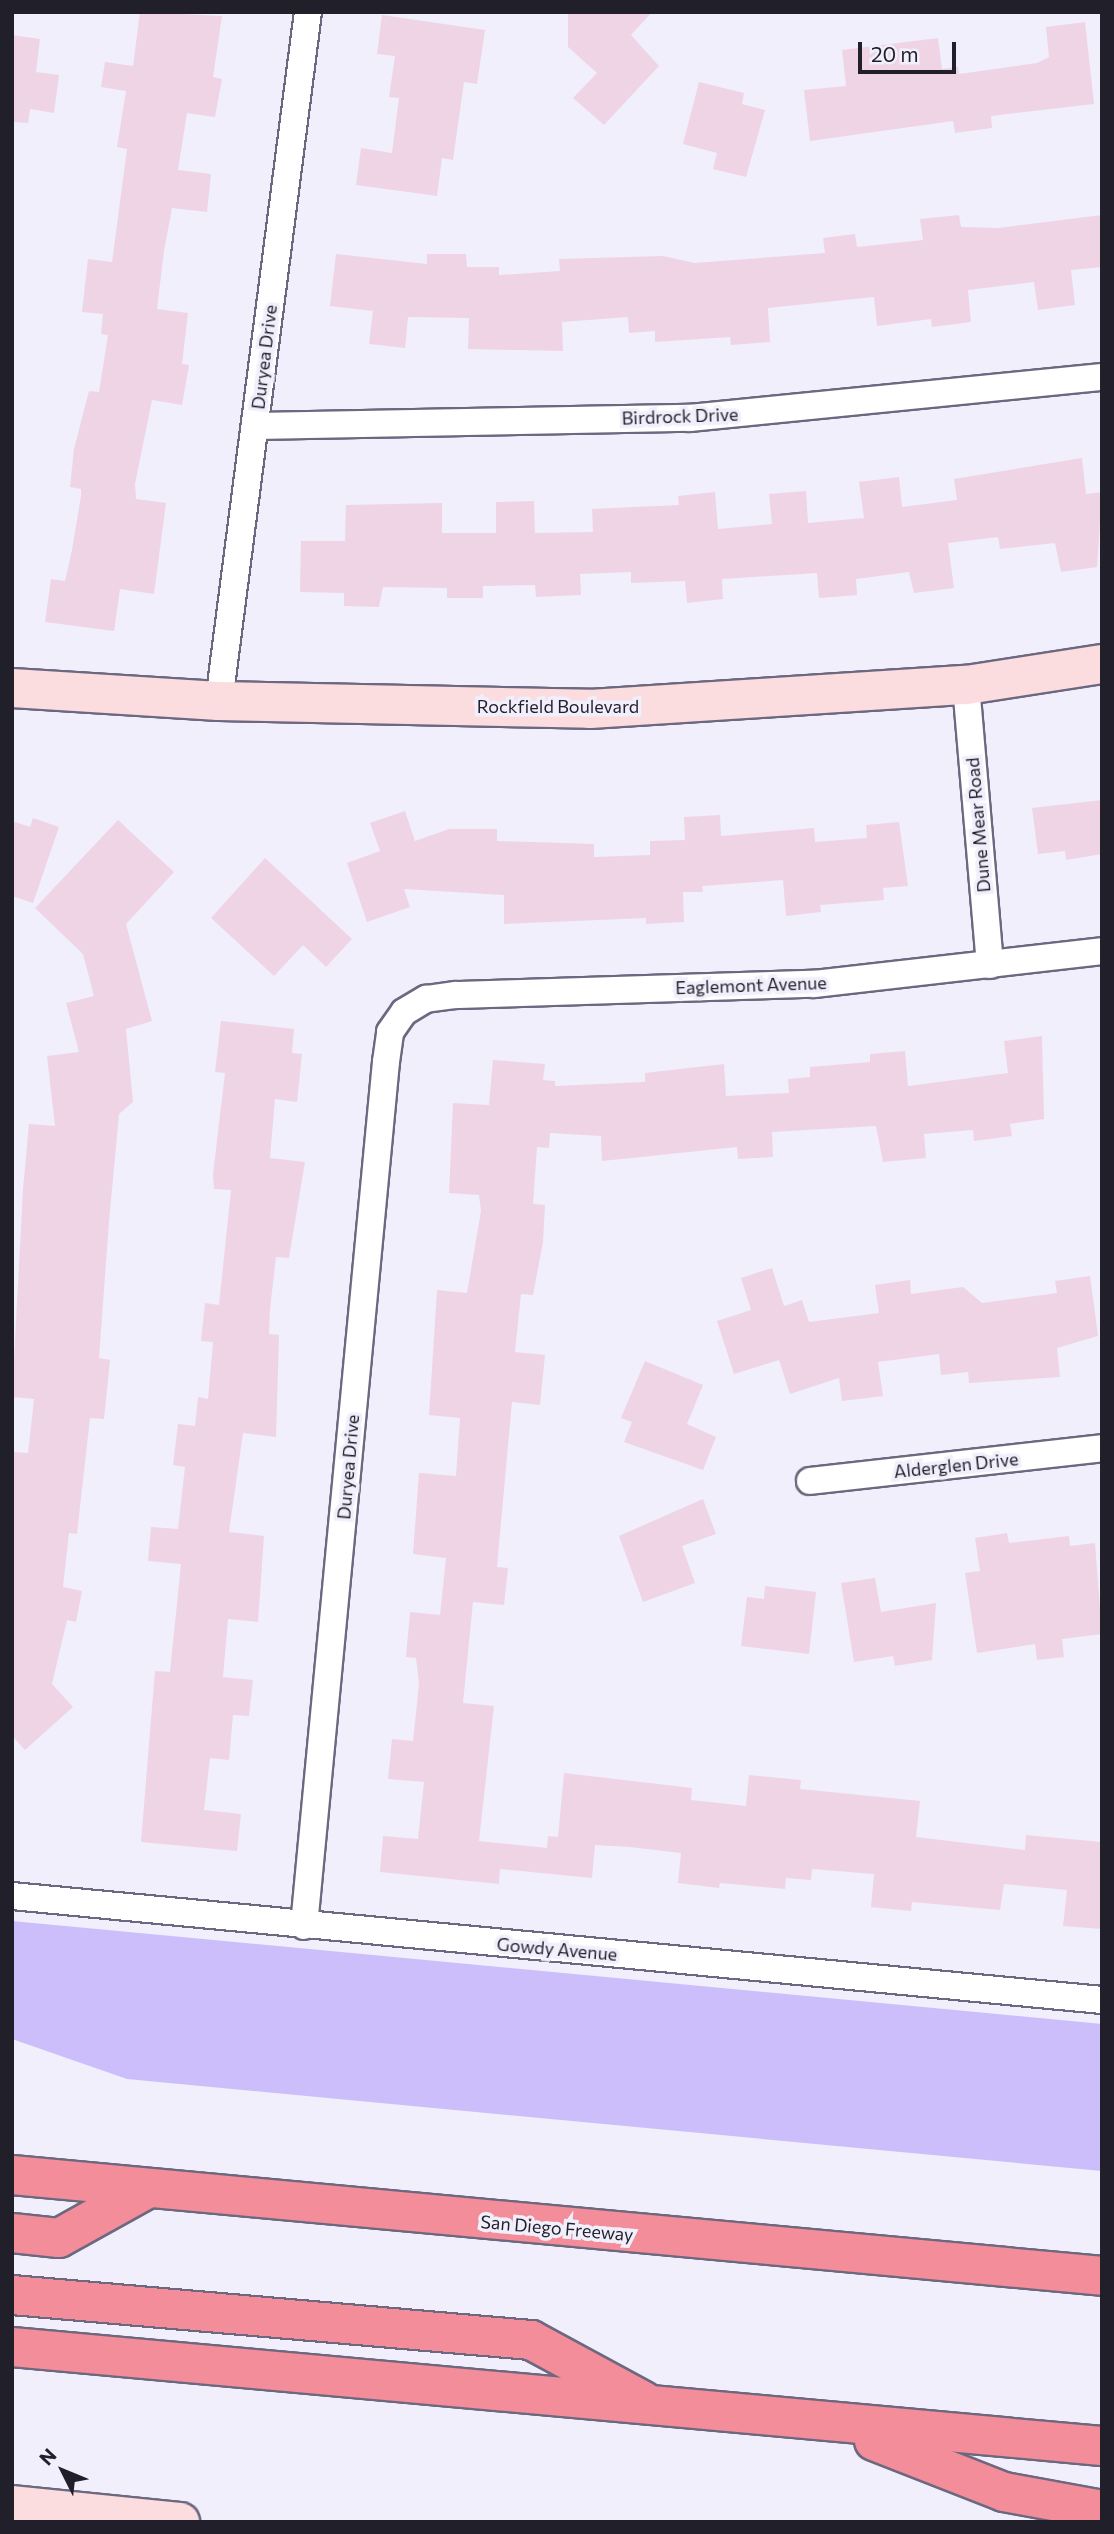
<!DOCTYPE html>
<style>
body{margin:0}
#map{position:relative;width:1114px;height:2534px;overflow:hidden;background:#f1effb;font-family:Commissioner,sans-serif}
div>[style]{position:absolute}
.green>*{inset:0;background:#cbbefb}
.building>*{inset:0;background:#efd4e6}
.roads{filter:drop-shadow(2px 0 #6d6880) drop-shadow(-2px 0 #6d6880) drop-shadow(0 2px #6d6880) drop-shadow(0 -2px #6d6880)}
.street>*{height:26px;margin:-13px;padding:0 13px;transform-origin:13px;border-radius:13px;background:#fff}
.secondary>*{height:38px;margin:-19px;padding:0 19px;transform-origin:19px;border-radius:19px;background:#fbdde0}
.highway>*{height:38px;margin:-19px;padding:0 19px;transform-origin:19px;border-radius:19px;background:#f28d99}
span{translate:-50% -50%;white-space:nowrap;text-align:center;line-height:1.15;-webkit-text-stroke:7px #f1effb;paint-order:stroke}
.street-label{font-size:18px;color:#211f29}
.frame{position:absolute;inset:0;border:14px solid #211f29;pointer-events:none}
.north{position:absolute;left:28px;top:2436px;width:70px;height:70px;-webkit-text-stroke:5px #f1effb;paint-order:stroke;rotate:313deg;font-size:19px;font-weight:700;line-height:28px;text-align:center;color:#211f29}
.north::after{content:'';display:block;margin:auto;width:24px;height:32px;background:#211f29;clip-path:polygon(50% 0,100% 100%,50% 72%,0 100%)}
.scale{position:absolute;left:858px;top:42px;width:98px;height:32px;box-sizing:border-box;border:4px solid #211f29;border-top:0;padding-left:9px;font-size:21px;line-height:24px;white-space:nowrap;color:#211f29;-webkit-text-stroke:5px #f1effb;paint-order:stroke}
</style>
<div id="map">
<div class="green">
<div style="clip-path:polygon(12px 1921px,1102px 2024px,1102px 2171px,127px 2079px,12px 2039px)"></div>
</div>
<div class="building">
<div style="clip-path:polygon(140px 12px,222px 16px,213px 77px,222px 79px,215px 117px,187px 113px,178px 170px,211px 174px,207px 212px,172px 208px,164px 251px,157px 309px,188px 313px,182px 364px,189px 365px,182px 405px,152px 400px,135px 484px,136px 499px,166px 503px,154px 594px,120px 589px,114px 631px,45px 622px,51px 579px,65px 581px,72px 550px,81px 496px,81px 489px,70px 487px,74px 449px,89px 391px,99px 392px,108px 335px,101px 334px,103px 314px,82px 312px,88px 259px,112px 262px,127px 149px,117px 147px,126px 91px,101px 87px,105px 62px,133px 66px)"></div>
<div style="clip-path:polygon(568px 12px,652px 12px,631px 35px,659px 66px,604px 125px,573px 98px,597px 73px,568px 47px)"></div>
<div style="clip-path:polygon(382px 15px,485px 30px,477px 84px,464px 82px,453px 160px,442px 158px,437px 196px,356px 185px,361px 148px,392px 153px,399px 98px,389px 97px,395px 56px,377px 54px)"></div>
<div style="clip-path:polygon(1085px 22px,1094px 104px,991px 116px,992px 128px,955px 133px,953px 121px,810px 141px,804px 90px,846px 86px,842px 50px,938px 38px,942px 69px,958px 67px,959px 74px,1037px 63px,1049px 57px,1046px 27px)"></div>
<div style="clip-path:polygon(12px 35px,40px 39px,36px 72px,59px 75px,54px 113px,30px 109px,28px 123px,12px 122px)"></div>
<div style="clip-path:polygon(699px 82px,744px 93px,742px 104px,765px 110px,746px 177px,713px 169px,717px 153px,683px 144px)"></div>
<div style="clip-path:polygon(959px 215px,961px 227px,999px 228px,1102px 215px,1102px 267px,1071px 270px,1075px 305px,1038px 310px,1034px 282px,968px 290px,971px 322px,932px 327px,931px 319px,877px 326px,874px 297px,768px 308px,770px 342px,731px 345px,730px 337px,655px 342px,655px 331px,629px 333px,628px 317px,562px 322px,563px 351px,468px 349px,469px 318px,408px 317px,405px 348px,369px 344px,373px 311px,330px 306px,336px 254px,427px 264px,427px 254px,466px 254px,467px 267px,499px 267px,499px 275px,560px 271px,559px 259px,663px 256px,695px 263px,825px 253px,823px 238px,855px 234px,857px 247px,923px 240px,920px 219px)"></div>
<div style="clip-path:polygon(1082px 458px,1086px 494px,1102px 492px,1097px 567px,1061px 572px,1055px 543px,1000px 549px,998px 537px,948px 543px,954px 588px,914px 593px,909px 572px,856px 579px,857px 595px,819px 598px,817px 573px,722px 579px,723px 599px,687px 603px,685px 581px,631px 583px,631px 572px,580px 574px,581px 595px,536px 597px,535px 585px,483px 586px,483px 598px,447px 598px,447px 588px,383px 587px,379px 607px,344px 606px,344px 593px,300px 592px,301px 541px,345px 541px,346px 505px,442px 503px,442px 533px,496px 533px,496px 502px,534px 501px,535px 533px,593px 532px,592px 509px,679px 505px,678px 496px,715px 492px,718px 529px,772px 524px,769px 494px,806px 491px,808px 523px,864px 518px,859px 482px,899px 477px,902px 507px,957px 500px,954px 479px)"></div>
<div style="clip-path:polygon(1102px 800px,1102px 854px,1066px 860px,1065px 851px,1038px 854px,1032px 808px)"></div>
<div style="clip-path:polygon(405px 811px,415px 841px,449px 829px,497px 829px,497px 841px,594px 844px,594px 857px,650px 855px,650px 841px,685px 840px,684px 817px,720px 815px,721px 836px,814px 828px,815px 842px,867px 838px,866px 825px,899px 822px,908px 886px,883px 888px,884px 900px,820px 905px,821px 912px,786px 916px,783px 880px,702px 886px,703px 892px,683px 892px,684px 922px,646px 924px,646px 918px,504px 924px,504px 895px,404px 889px,410px 907px,367px 922px,347px 863px,380px 851px,370px 823px)"></div>
<div style="clip-path:polygon(33px 818px,59px 827px,33px 903px,12px 896px,12px 821px,30px 827px)"></div>
<div style="clip-path:polygon(118px 820px,174px 872px,126px 924px,152px 1021px,126px 1029px,133px 1102px,119px 1114px,109px 1222px,99px 1358px,110px 1360px,104px 1419px,90px 1418px,77px 1534px,69px 1533px,63px 1587px,82px 1591px,76px 1622px,67px 1620px,52px 1684px,73px 1707px,25px 1750px,12px 1736px,12px 1452px,28px 1453px,34px 1399px,12px 1397px,23px 1189px,29px 1124px,55px 1126px,47px 1056px,79px 1052px,66px 1003px,94px 996px,83px 954px,35px 908px)"></div>
<div style="clip-path:polygon(265px 858px,352px 939px,326px 967px,303px 945px,274px 976px,211px 918px)"></div>
<div style="clip-path:polygon(221px 1021px,294px 1029px,292px 1053px,302px 1054px,297px 1102px,275px 1099px,270px 1158px,305px 1162px,289px 1258px,276px 1257px,270px 1309px,269px 1334px,279px 1335px,276px 1437px,243px 1433px,229px 1532px,264px 1536px,258px 1622px,228px 1619px,223px 1677px,253px 1680px,249px 1716px,233px 1715px,229px 1760px,210px 1758px,204px 1810px,241px 1814px,237px 1851px,141px 1842px,155px 1671px,170px 1672px,181px 1564px,148px 1561px,151px 1527px,178px 1529px,185px 1467px,173px 1465px,178px 1424px,195px 1426px,198px 1397px,208px 1399px,213px 1342px,201px 1341px,205px 1303px,219px 1305px,231px 1190px,214px 1189px,213px 1174px,225px 1073px,215px 1072px)"></div>
<div style="clip-path:polygon(1042px 1036px,1044px 1119px,1010px 1124px,1012px 1136px,974px 1141px,973px 1130px,924px 1134px,926px 1158px,883px 1162px,876px 1126px,772px 1132px,773px 1157px,738px 1159px,737px 1147px,602px 1161px,601px 1136px,550px 1133px,549px 1148px,537px 1147px,533px 1204px,545px 1205px,543px 1242px,533px 1295px,521px 1294px,515px 1352px,545px 1355px,540px 1405px,512px 1402px,497px 1567px,508px 1568px,504px 1605px,473px 1602px,463px 1703px,494px 1706px,479px 1841px,547px 1848px,548px 1836px,558px 1837px,564px 1773px,692px 1788px,691px 1800px,746px 1806px,749px 1775px,801px 1780px,800px 1789px,920px 1801px,916px 1837px,1025px 1850px,1026px 1835px,1102px 1842px,1102px 1929px,1063px 1926px,1067px 1890px,1004px 1884px,1000px 1910px,912px 1902px,911px 1911px,871px 1907px,874px 1874px,812px 1869px,811px 1880px,786px 1878px,785px 1889px,720px 1883px,719px 1888px,678px 1883px,681px 1853px,630px 1847px,595px 1845px,592px 1878px,500px 1869px,499px 1884px,380px 1872px,383px 1836px,418px 1839px,424px 1782px,388px 1779px,392px 1739px,413px 1741px,419px 1684px,416px 1658px,406px 1657px,410px 1612px,440px 1615px,446px 1558px,413px 1554px,419px 1473px,456px 1476px,460px 1418px,429px 1415px,437px 1290px,467px 1293px,481px 1211px,479px 1195px,449px 1193px,453px 1103px,489px 1105px,493px 1060px,545px 1064px,543px 1080px,555px 1081px,555px 1086px,645px 1082px,645px 1073px,724px 1064px,726px 1096px,789px 1093px,788px 1079px,810px 1077px,810px 1067px,870px 1062px,870px 1054px,905px 1051px,908px 1086px,1008px 1073px,1004px 1041px)"></div>
<div style="clip-path:polygon(772px 1268px,784px 1306px,802px 1300px,809px 1322px,879px 1313px,875px 1285px,910px 1280px,911px 1294px,963px 1287px,982px 1303px,1057px 1293px,1055px 1281px,1090px 1276px,1098px 1336px,1057px 1348px,1060px 1377px,969px 1383px,968px 1372px,941px 1375px,939px 1354px,878px 1362px,883px 1396px,842px 1401px,839px 1378px,790px 1394px,779px 1360px,734px 1374px,717px 1321px,751px 1310px,741px 1278px)"></div>
<div style="clip-path:polygon(645px 1361px,703px 1385px,687px 1424px,716px 1437px,703px 1470px,624px 1442px,632px 1422px,621px 1418px)"></div>
<div style="clip-path:polygon(703px 1499px,716px 1534px,682px 1546px,695px 1583px,643px 1602px,619px 1536px)"></div>
<div style="clip-path:polygon(1007px 1533px,1009px 1543px,1069px 1536px,1070px 1546px,1095px 1543px,1102px 1634px,1062px 1639px,1064px 1657px,1037px 1660px,1035px 1644px,977px 1653px,965px 1573px,980px 1571px,975px 1538px)"></div>
<div style="clip-path:polygon(875px 1578px,881px 1612px,936px 1603px,932px 1660px,895px 1666px,893px 1656px,854px 1662px,841px 1583px)"></div>
<div style="clip-path:polygon(765px 1586px,816px 1592px,809px 1654px,741px 1646px,747px 1597px,764px 1599px)"></div>
</div>
<div class="roads">
<div class="street">
<div style="left:256px;top:426px;width:434px;rotate:-1.1deg"></div>
<div style="left:690px;top:418px;width:414px;rotate:-5.7deg"></div>
<div style="left:966px;top:685px;width:281px;rotate:85.1deg"></div>
<div style="left:219px;top:701px;width:695px;rotate:-82.64deg"></div>
<div style="left:810px;top:1481px;width:294px;rotate:-6.4deg"></div>
<div style="left:12px;top:1896px;width:1095px;rotate:5.45deg"></div>
<div style="left:304px;top:1926px;width:868px;rotate:-84.58deg"></div>
<div style="left:386px;top:1062px;width:30px;rotate:-82deg"></div>
<div style="left:390px;top:1032px;width:24px;rotate:-55deg"></div>
<div style="left:404px;top:1012px;width:26px;rotate:-31deg"></div>
<div style="left:426px;top:999px;width:30px;rotate:-8deg"></div>
<div style="left:456px;top:995px;width:358px;rotate:-1.8deg"></div>
<div style="left:814px;top:984px;width:290px;rotate:-6.5deg"></div>
</div>
<div class="secondary">
<div style="left:12px;top:688px;width:207px;rotate:3.6deg"></div>
<div style="left:219px;top:701px;width:371px;rotate:1.2deg"></div>
<div style="left:590px;top:709px;width:377px;rotate:-3.7deg"></div>
<div style="left:966px;top:685px;width:138px;rotate:-8.8deg"></div>
<div style="left:12px;top:2505px;width:169px;rotate:5.8deg"></div>
</div>
<div class="highway">
<div style="left:12px;top:2175px;width:1095px;rotate:5.29deg"></div>
<div style="left:12px;top:2233px;width:47px;rotate:6.1deg"></div>
<div style="left:59px;top:2238px;width:101px;rotate:-29.1deg"></div>
<div style="left:12px;top:2295px;width:521px;rotate:4.96deg"></div>
<div style="left:531px;top:2340px;width:128px;rotate:28.4deg"></div>
<div style="left:12px;top:2347px;width:1094px;rotate:5.19deg"></div>
<div style="left:874px;top:2441px;width:140px;rotate:21.4deg"></div>
<div style="left:1004px;top:2492px;width:100px;rotate:10.4deg"></div>
</div>
</div>
<div class="street-label">
<span style="left:264px;top:357px;rotate:-83deg">Duryea Drive</span>
<span style="left:680px;top:416px;rotate:-2deg">Birdrock Drive</span>
<span style="left:558px;top:706px">Rockfield Boulevard</span>
<span style="left:978px;top:825px;rotate:-95deg">Dune Mear Road</span>
<span style="left:751px;top:985px;rotate:-2deg">Eaglemont Avenue</span>
<span style="left:956px;top:1465px;rotate:-6deg">Alderglen Drive</span>
<span style="left:348px;top:1467px;rotate:-85deg">Duryea Drive</span>
<span style="left:557px;top:1949px;rotate:5deg">Gowdy Avenue</span>
<span style="left:557px;top:2228px;rotate:5deg">San Diego Freeway</span>
</div>
<div class="frame"></div>
<div class="north">N</div>
<div class="scale">20 m</div>
</div>
